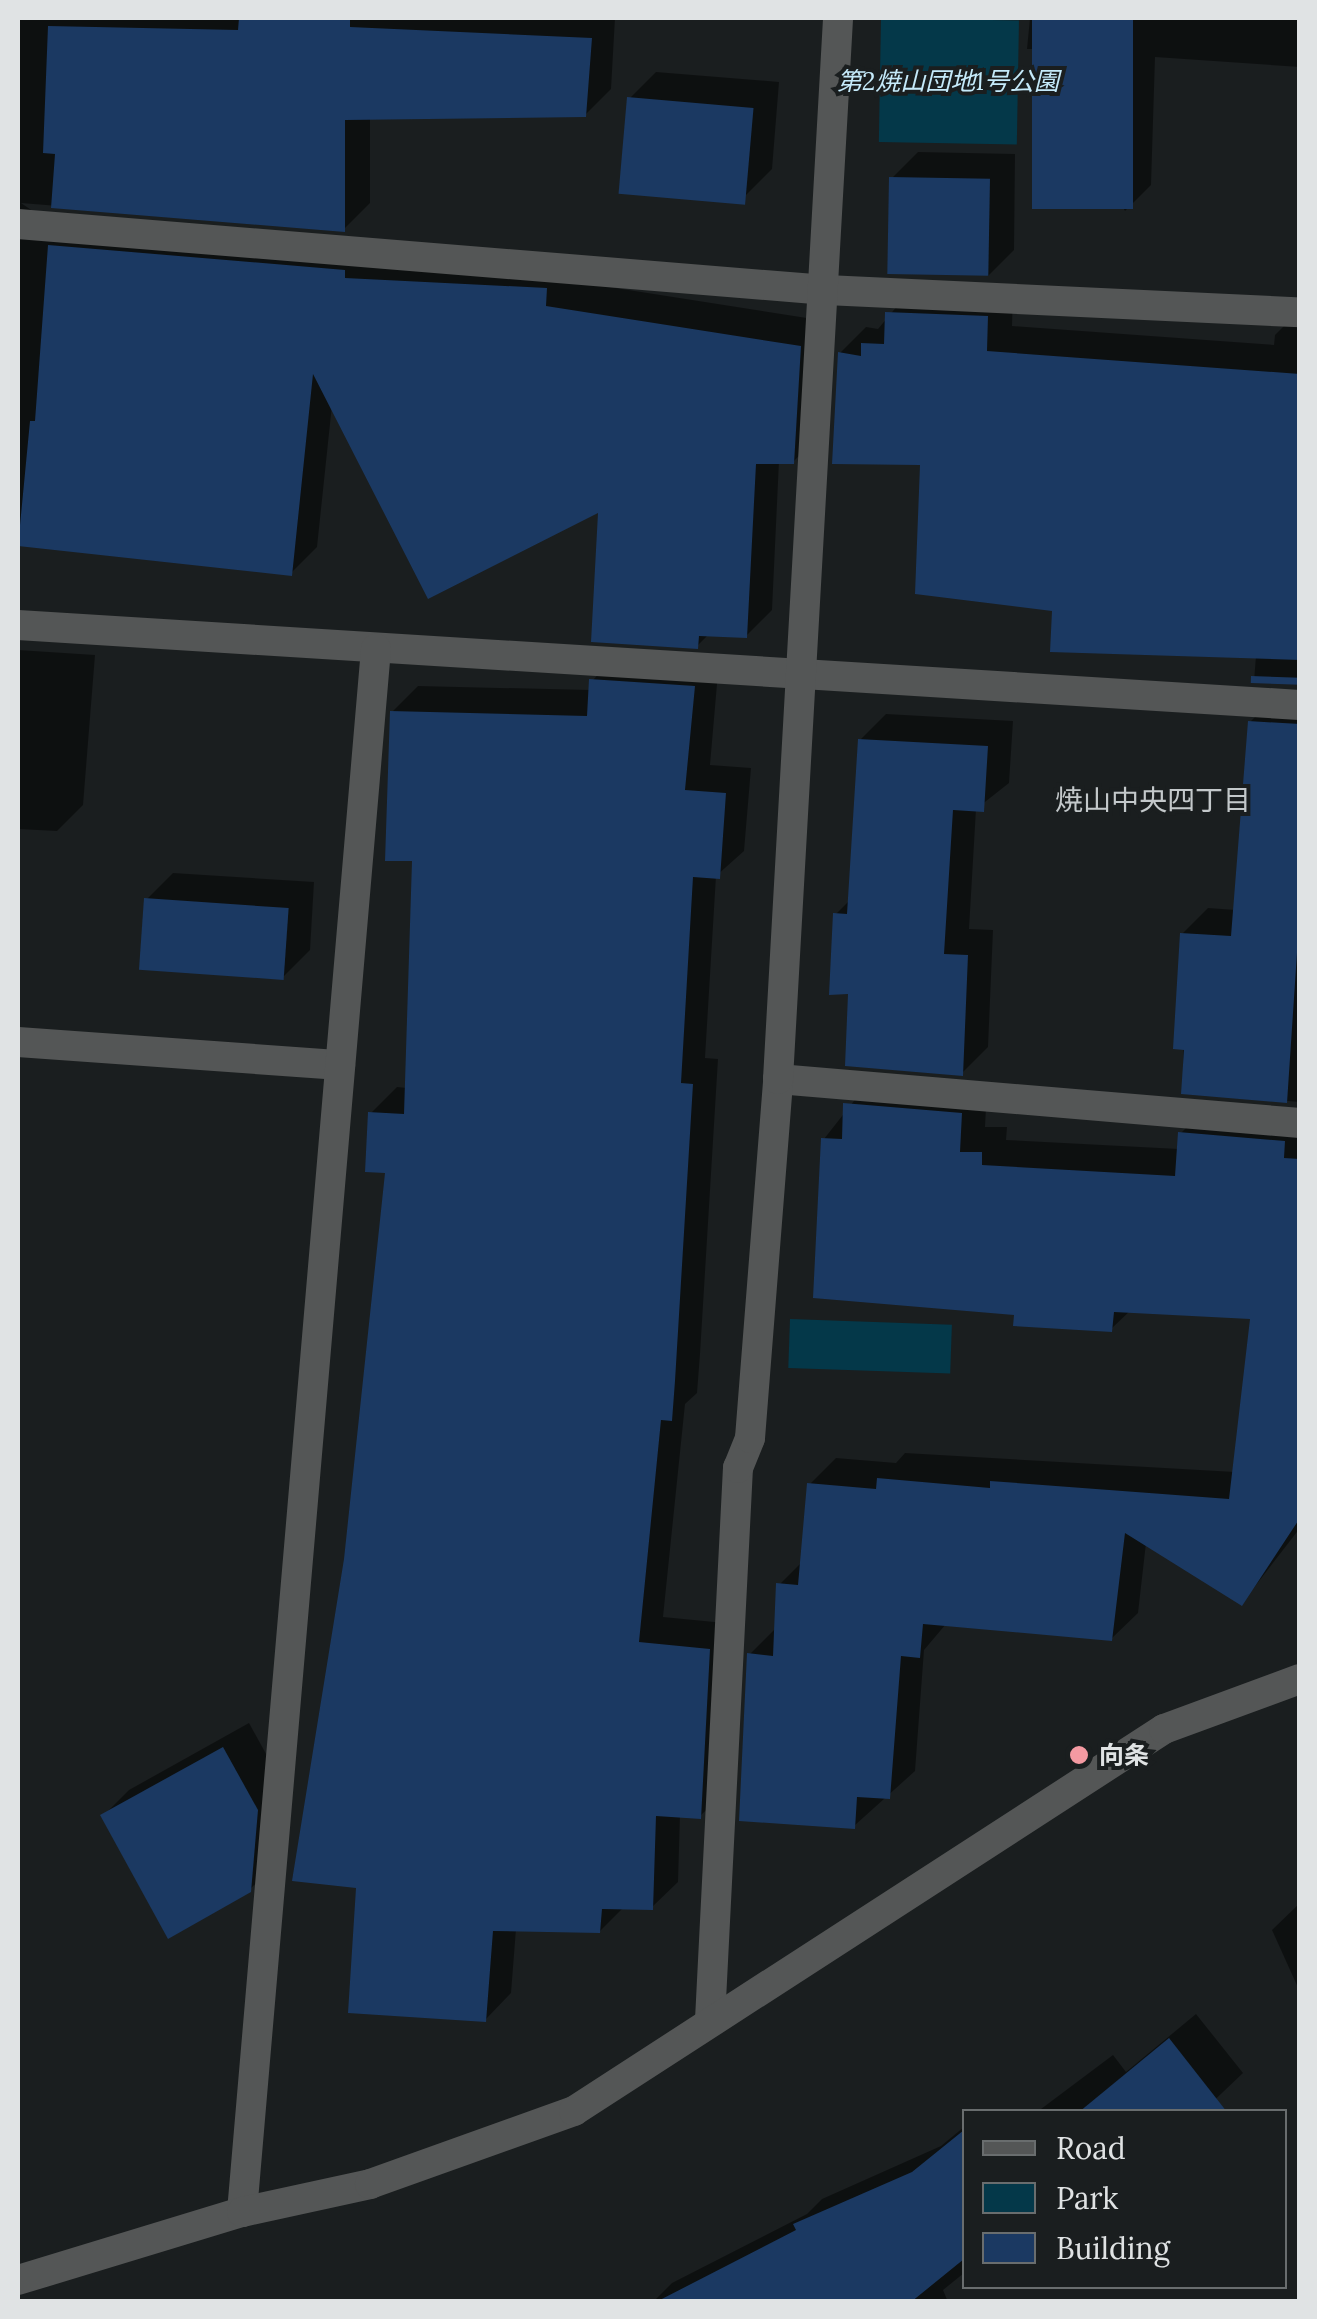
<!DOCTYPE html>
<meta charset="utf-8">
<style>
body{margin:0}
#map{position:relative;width:1317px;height:2319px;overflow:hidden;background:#1a1e1f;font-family:Lora,"Noto Sans JP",serif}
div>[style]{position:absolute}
.green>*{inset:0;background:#043849;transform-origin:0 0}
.shadow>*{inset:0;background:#0007}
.building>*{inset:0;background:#1b3962;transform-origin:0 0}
.minor>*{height:30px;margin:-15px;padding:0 15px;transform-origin:15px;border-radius:15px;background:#545656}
.dots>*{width:28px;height:28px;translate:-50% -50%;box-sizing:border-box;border:5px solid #1a1e1f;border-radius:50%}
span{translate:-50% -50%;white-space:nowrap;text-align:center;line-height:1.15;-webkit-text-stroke:8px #1a1e1f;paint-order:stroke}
.park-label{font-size:25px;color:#c5eafa;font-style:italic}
.poi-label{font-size:25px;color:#e0e3e4;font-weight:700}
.left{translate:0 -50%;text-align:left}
.neighbourhood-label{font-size:28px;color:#c3c8ca}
.frame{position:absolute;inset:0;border:20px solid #e0e3e4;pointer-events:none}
.legend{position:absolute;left:962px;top:2109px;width:325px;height:180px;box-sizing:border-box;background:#1a1e1f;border:2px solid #696d6e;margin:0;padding:12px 18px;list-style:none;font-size:30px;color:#e0e3e4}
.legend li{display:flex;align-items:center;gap:20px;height:50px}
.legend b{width:50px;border:2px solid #696d6e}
</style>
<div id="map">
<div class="green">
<div style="left:881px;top:18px;width:138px;height:124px;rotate:1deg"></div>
<div style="left:790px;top:1319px;width:162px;height:49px;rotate:2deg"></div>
</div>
<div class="shadow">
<div style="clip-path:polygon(18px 18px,615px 18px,611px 89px,585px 115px,370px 117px,370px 203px,344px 229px,21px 203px,43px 218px,571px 281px,826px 321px,819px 435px,793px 462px,779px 461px,772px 610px,746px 636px,709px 634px,697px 646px,601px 509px,332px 405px,317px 547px,291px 573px,18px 544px)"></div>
<div style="clip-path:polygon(1030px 18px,1300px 18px,1300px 67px,1155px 57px,1151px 185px,1125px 211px,1034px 49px,1027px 49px)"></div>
<div style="clip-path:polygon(656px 72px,779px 82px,772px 169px,746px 195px,630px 98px)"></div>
<div style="clip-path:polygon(918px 152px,1015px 154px,1014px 250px,988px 276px,892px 178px)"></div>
<div style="clip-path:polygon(913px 287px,1013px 291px,1012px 326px,1274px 345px,1275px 335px,1300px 310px,1300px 684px,1254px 681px,1256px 656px,1054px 609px,923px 462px,840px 353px,866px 327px,878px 329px)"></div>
<div style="clip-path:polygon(18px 650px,95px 655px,83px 805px,57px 831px,18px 829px)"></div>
<div style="clip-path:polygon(617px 655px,719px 661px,710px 765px,751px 768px,744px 851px,716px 876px,705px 1058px,718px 1059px,700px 1354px,697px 1393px,685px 1404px,663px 1617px,735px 1624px,726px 1791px,700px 1816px,680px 1815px,678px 1882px,652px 1907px,624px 1907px,600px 1931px,516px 1929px,511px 1993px,486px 2019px,358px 1886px,346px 1560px,388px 1171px,371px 1113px,397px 1087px,407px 1088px,414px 859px,392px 712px,418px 686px,591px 690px,592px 681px)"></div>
<div style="clip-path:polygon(1276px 696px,1300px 696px,1300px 1102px,1184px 1092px,1182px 934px,1208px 908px,1236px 910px,1250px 722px)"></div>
<div style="clip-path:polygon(886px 714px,1013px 721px,1009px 783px,976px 809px,969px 929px,993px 930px,988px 1047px,962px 1073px,851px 991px,835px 915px,851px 899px,860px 740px)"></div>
<div style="clip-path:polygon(173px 873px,314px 882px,310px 950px,284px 976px,147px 899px)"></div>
<div style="clip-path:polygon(872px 1078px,987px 1088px,985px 1127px,1007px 1127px,1006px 1140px,1179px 1149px,1181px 1133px,1207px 1107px,1300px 1114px,1300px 1528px,1242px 1603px,1146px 1543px,1138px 1613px,1111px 1639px,946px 1624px,924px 1650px,915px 1771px,854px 1826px,750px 1654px,777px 1627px,779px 1585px,803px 1561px,810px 1484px,836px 1458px,896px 1463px,905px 1453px,1235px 1472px,1252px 1317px,1131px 1310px,1111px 1329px,1016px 1313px,824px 1139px)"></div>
<div style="clip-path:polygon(249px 1723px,282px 1783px,276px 1864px,249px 1890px,103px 1816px,129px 1790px)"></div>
<div style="clip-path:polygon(1300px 1903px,1300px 1992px,1272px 1930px)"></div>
<div style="clip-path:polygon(1196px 2014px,1243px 2073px,1202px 2112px,1037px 2112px,1113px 2055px,1126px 2072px)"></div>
<div style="clip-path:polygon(964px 2127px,964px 2273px,943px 2290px,948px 2302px,653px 2302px,672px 2283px,807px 2214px,822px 2199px,941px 2146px)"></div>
</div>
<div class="building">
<div style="clip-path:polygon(239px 18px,350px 18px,350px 27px,592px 38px,586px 117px,345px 120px,345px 232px,51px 208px,55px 154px,43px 153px,48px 26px,238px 30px)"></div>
<div style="left:1032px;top:18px;width:101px;height:191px"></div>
<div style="left:627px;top:97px;width:127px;height:97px;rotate:5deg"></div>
<div style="left:889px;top:177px;width:101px;height:97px;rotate:1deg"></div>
<div style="clip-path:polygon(48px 245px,345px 270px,345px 278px,547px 288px,546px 306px,801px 346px,794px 464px,756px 464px,747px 638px,699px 636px,698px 649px,591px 642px,598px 513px,428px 599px,313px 374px,292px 576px,18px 546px,30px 421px,35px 421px)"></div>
<div style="clip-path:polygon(885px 312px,988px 316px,987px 351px,1300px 374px,1300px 660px,1050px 652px,1052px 611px,915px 594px,920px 465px,832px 464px,838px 352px,861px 356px,861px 343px,884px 344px)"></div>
<div style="left:1251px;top:676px;width:49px;height:7px;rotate:2deg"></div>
<div style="clip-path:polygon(589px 679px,695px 686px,685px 790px,726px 793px,720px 879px,693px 877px,681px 1083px,693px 1084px,675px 1381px,672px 1421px,661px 1420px,639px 1642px,710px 1649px,701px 1819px,656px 1816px,653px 1910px,602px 1909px,600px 1933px,493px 1931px,486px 2022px,348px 2013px,356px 1888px,292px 1881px,344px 1559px,385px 1173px,365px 1172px,368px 1112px,404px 1114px,412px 861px,385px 861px,390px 711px,587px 716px)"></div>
<div style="clip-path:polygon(1248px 721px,1300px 724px,1300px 908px,1287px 1103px,1181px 1094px,1184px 1050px,1173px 1049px,1180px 933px,1231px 936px)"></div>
<div style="clip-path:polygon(858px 739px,988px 746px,984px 812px,953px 810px,944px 954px,968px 955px,963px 1076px,845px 1066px,848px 994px,829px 995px,833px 913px,847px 914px)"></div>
<div style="left:144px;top:898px;width:145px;height:72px;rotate:4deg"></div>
<div style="clip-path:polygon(843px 1103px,962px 1113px,960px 1152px,982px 1152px,982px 1165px,1175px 1176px,1178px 1132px,1285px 1141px,1284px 1158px,1300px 1159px,1300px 1518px,1242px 1606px,1125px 1533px,1112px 1641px,923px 1624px,920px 1658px,901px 1656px,890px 1799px,857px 1797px,855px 1829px,739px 1821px,747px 1653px,773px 1656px,776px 1583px,798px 1585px,807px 1483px,876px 1489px,877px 1478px,990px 1488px,990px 1481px,1229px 1499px,1250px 1319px,1114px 1312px,1112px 1332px,1013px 1326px,1014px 1315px,813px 1298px,821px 1138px,842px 1139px)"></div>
<div style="clip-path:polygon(223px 1747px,258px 1810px,251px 1892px,168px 1939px,100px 1815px)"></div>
<div style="clip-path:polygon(1169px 2038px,1227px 2112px,1079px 2112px)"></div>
<div style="clip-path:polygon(964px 2130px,964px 2259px,911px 2302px,656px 2302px,796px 2230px,793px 2224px,912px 2172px)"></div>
</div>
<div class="minor">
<div style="left:18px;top:224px;width:811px;rotate:4.67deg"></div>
<div style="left:826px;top:290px;width:475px;rotate:2.7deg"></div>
<div style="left:18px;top:625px;width:1284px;rotate:3.57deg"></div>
<div style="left:18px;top:1042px;width:323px;rotate:4.1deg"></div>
<div style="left:778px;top:1079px;width:524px;rotate:4.82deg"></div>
<div style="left:710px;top:2020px;width:553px;rotate:-87.1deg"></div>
<div style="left:738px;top:1468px;width:32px;rotate:-68deg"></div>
<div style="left:750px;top:1438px;width:360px;rotate:-85.5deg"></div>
<div style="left:778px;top:1079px;width:1063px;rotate:-86.76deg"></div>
<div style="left:242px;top:2212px;width:1569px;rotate:-85.1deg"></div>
<div style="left:18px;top:2280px;width:234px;rotate:-16.9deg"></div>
<div style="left:242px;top:2212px;width:131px;rotate:-12.3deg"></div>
<div style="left:370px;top:2184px;width:217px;rotate:-19.7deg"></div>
<div style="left:574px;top:2111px;width:703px;rotate:-32.92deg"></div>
<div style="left:1164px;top:1729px;width:145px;rotate:-20.2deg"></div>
</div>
<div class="dots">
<div style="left:1079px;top:1755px;background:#f49aa2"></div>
</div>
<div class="park-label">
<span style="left:948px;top:81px">第2焼山団地1号公園</span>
</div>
<div class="poi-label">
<span class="left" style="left:1099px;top:1755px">向条</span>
</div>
<div class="neighbourhood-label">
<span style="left:1153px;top:800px">焼山中央四丁目</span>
</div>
<div class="frame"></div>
<ul class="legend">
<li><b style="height:12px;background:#545656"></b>Road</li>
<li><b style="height:28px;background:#043849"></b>Park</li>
<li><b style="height:28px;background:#1b3962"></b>Building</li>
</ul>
</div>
